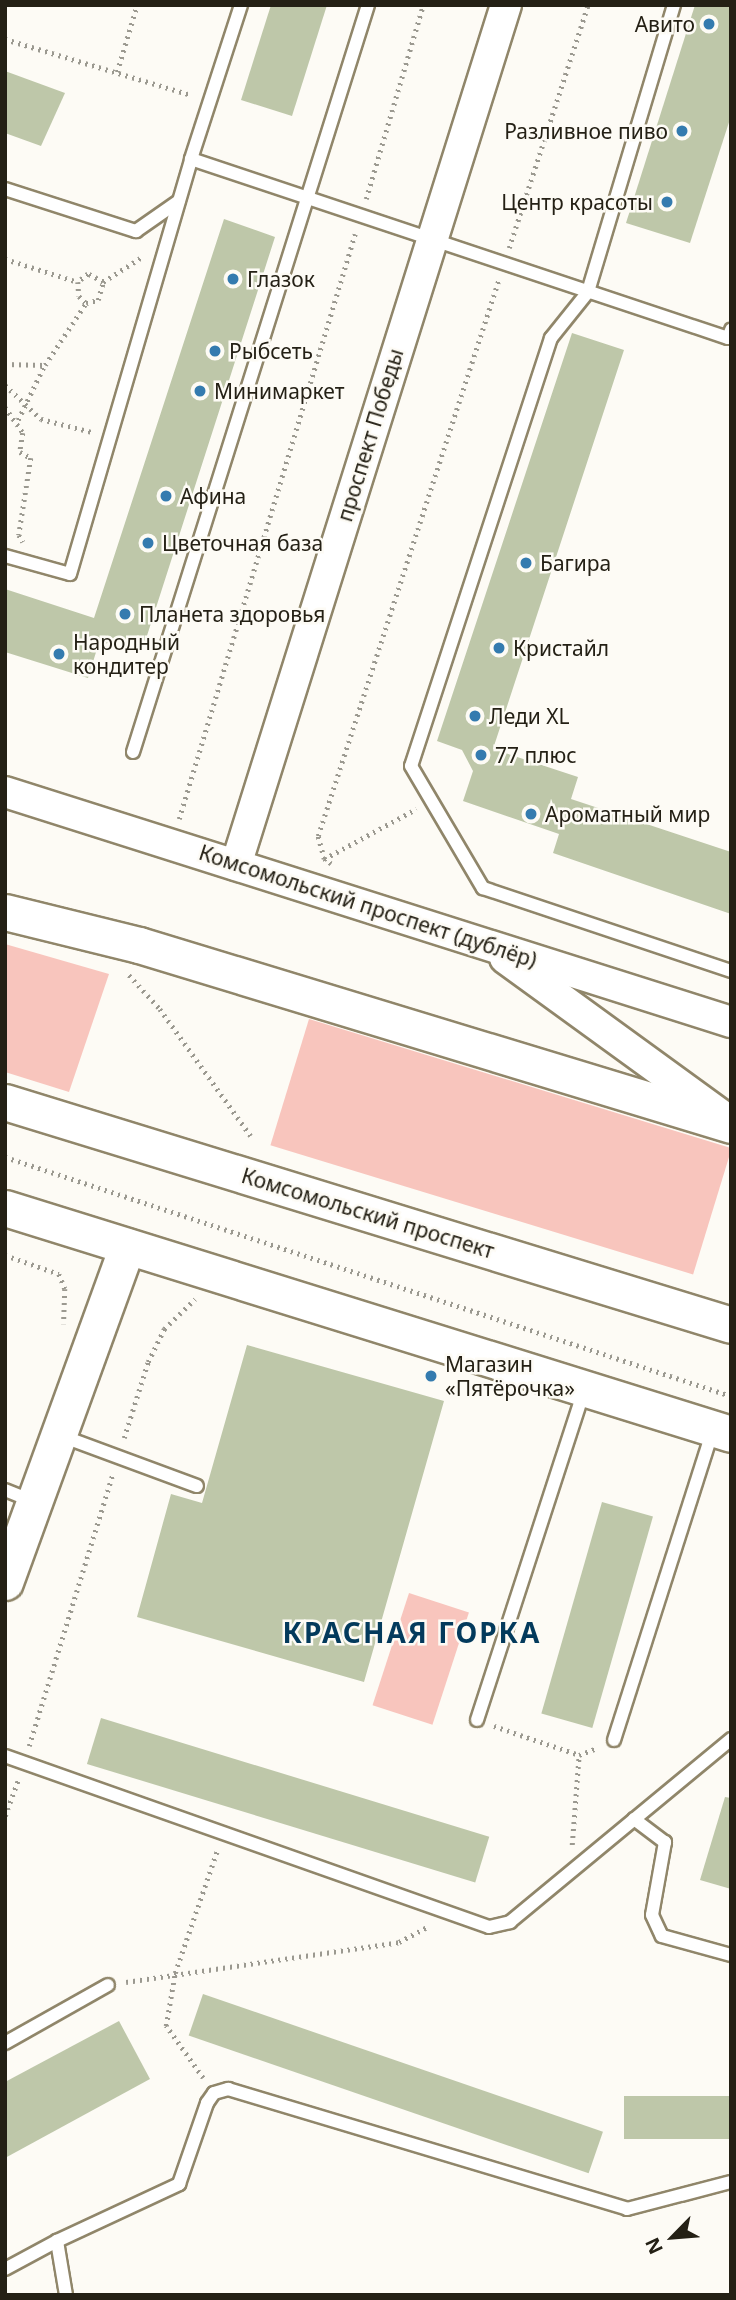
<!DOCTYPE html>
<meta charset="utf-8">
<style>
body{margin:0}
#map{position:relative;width:736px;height:2300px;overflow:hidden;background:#fdfbf5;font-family:"Noto Sans",sans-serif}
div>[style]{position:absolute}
.green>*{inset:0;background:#f8c5bd;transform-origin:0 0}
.building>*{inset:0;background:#bec7a9;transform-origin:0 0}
.path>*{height:4.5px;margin-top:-2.25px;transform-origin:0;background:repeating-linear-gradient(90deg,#9b9990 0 2px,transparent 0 7px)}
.roads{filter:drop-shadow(2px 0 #90866a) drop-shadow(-2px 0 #90866a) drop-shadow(0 2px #90866a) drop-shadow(0 -2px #90866a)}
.service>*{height:12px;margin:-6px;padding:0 6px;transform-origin:6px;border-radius:6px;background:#fff}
.tertiary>*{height:30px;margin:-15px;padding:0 15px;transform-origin:15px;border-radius:15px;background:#fff}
.secondary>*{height:35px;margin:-17.5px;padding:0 17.5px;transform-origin:17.5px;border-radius:17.5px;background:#fff}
.dots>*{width:19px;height:19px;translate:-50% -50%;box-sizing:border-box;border:4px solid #fdfbf5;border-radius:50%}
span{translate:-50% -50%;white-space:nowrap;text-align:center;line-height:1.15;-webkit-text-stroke:5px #fdfbf5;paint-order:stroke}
.poi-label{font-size:21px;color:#242015}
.right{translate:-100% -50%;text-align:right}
.left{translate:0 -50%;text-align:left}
.street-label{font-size:21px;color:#242015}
.district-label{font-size:28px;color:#033a5c;font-weight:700;letter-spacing:2px}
.frame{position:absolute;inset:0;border:7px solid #242015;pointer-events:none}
.north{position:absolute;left:638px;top:2202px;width:70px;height:70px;-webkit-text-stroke:5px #fdfbf5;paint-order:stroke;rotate:245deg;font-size:19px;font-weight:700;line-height:28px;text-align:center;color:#242015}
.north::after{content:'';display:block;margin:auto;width:24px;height:32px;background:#242015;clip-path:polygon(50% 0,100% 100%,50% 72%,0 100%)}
</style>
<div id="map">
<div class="green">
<div style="clip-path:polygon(5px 944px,109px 974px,69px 1092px,5px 1072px)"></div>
<div style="left:309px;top:1019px;width:442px;height:132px;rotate:17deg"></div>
<div style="left:409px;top:1593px;width:63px;height:118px;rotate:18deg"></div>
</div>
<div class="building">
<div style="clip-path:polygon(271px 5px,327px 5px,292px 116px,241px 100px)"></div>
<div style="clip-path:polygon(695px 5px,731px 5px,731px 116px,690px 243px,626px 223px)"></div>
<div style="clip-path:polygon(5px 71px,65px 93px,41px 146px,5px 133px)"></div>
<div style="clip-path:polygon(224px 219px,275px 237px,144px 645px,118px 637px,97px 649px,88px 678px,5px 652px,5px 589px,94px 618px)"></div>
<div style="clip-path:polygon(572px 333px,624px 350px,493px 749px,578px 777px,571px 799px,731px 852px,731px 914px,553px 853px,559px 834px,463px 801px,473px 771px,462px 750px,437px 741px)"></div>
<div style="clip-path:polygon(247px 1345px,444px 1401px,364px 1682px,137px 1617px,171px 1494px,202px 1503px)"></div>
<div style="left:602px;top:1502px;width:53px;height:220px;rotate:16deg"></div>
<div style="left:101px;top:1718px;width:406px;height:48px;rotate:17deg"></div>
<div style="clip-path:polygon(725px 1797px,731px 1798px,731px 1889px,700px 1880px)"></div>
<div style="left:203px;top:1994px;width:423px;height:44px;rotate:19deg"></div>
<div style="clip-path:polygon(119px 2021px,150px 2079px,5px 2158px,5px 2082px)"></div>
<div style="left:731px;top:2096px;width:43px;height:107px;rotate:90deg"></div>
</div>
<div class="path">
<div style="left:5px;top:39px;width:195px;rotate:16.7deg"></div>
<div style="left:117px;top:72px;width:70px;rotate:-73.4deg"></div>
<div style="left:366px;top:199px;width:202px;rotate:-73.6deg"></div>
<div style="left:509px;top:248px;width:256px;rotate:-72deg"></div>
<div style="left:5px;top:259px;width:77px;rotate:17.5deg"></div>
<div style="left:103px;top:282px;width:17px;rotate:-152deg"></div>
<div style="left:88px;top:274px;width:13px;rotate:141deg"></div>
<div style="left:78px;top:282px;width:14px;rotate:86deg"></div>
<div style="left:79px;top:296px;width:10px;rotate:45deg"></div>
<div style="left:86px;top:303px;width:12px;rotate:-14deg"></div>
<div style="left:98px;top:300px;width:19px;rotate:-74deg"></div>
<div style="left:103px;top:282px;width:46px;rotate:-32.7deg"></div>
<div style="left:5px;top:364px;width:40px;rotate:1.4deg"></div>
<div style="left:45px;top:365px;width:74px;rotate:-56.5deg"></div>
<div style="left:5px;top:385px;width:50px;rotate:43.4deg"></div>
<div style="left:41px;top:419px;width:53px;rotate:14.3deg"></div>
<div style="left:5px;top:407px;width:32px;rotate:55deg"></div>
<div style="left:23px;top:433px;width:19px;rotate:99deg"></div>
<div style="left:20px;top:452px;width:13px;rotate:29deg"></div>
<div style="left:31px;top:458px;width:78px;rotate:98.9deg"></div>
<div style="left:19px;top:535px;width:8px;rotate:60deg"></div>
<div style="left:18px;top:420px;width:60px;rotate:-64.3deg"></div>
<div style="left:179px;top:819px;width:611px;rotate:-73.26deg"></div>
<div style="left:324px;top:859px;width:105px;rotate:-28.5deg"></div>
<div style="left:331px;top:864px;width:9px;rotate:-144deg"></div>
<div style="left:324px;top:859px;width:24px;rotate:-105deg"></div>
<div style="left:318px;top:836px;width:586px;rotate:-72deg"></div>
<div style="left:129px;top:975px;width:46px;rotate:47.6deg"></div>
<div style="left:160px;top:1009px;width:156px;rotate:54.4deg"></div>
<div style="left:5px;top:1157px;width:764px;rotate:18.22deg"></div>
<div style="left:5px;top:1255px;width:57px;rotate:19.4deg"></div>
<div style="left:59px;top:1274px;width:16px;rotate:68deg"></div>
<div style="left:65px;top:1289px;width:35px;rotate:92deg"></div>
<div style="left:124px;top:1438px;width:80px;rotate:-72.5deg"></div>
<div style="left:148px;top:1362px;width:37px;rotate:-64deg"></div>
<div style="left:164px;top:1329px;width:43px;rotate:-44.1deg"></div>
<div style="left:494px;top:1726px;width:90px;rotate:18.8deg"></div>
<div style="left:579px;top:1755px;width:19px;rotate:-21deg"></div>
<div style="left:29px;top:1746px;width:286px;rotate:-72.9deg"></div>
<div style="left:5px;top:1816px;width:38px;rotate:-70deg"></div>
<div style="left:572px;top:1845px;width:90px;rotate:-85.6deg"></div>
<div style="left:126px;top:1982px;width:276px;rotate:-8.3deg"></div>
<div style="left:399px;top:1942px;width:34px;rotate:-28deg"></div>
<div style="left:203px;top:2078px;width:64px;rotate:-125.4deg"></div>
<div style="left:166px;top:2026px;width:54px;rotate:-80.4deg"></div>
<div style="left:175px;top:1973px;width:129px;rotate:-71deg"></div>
</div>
<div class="roads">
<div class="service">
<div style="left:241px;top:5px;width:162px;rotate:108deg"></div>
<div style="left:191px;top:159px;width:566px;rotate:18.43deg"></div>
<div style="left:728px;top:338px;width:9px;rotate:-69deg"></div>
<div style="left:674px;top:5px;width:300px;rotate:106.7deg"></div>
<div style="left:588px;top:292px;width:59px;rotate:128.8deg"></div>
<div style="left:551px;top:338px;width:450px;rotate:108.1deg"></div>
<div style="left:411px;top:766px;width:142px;rotate:59.5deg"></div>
<div style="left:483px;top:888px;width:262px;rotate:18.5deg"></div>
<div style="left:5px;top:189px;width:138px;rotate:17.8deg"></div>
<div style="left:136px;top:231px;width:52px;rotate:-34.9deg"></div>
<div style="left:5px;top:556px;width:67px;rotate:15.5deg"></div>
<div style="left:70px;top:574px;width:432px;rotate:-73.7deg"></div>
<div style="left:133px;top:752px;width:783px;rotate:-72.54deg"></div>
<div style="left:59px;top:1435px;width:147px;rotate:20.3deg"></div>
<div style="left:5px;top:1490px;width:29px;rotate:22deg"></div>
<div style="left:477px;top:1720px;width:347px;rotate:-72deg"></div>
<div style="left:614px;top:1740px;width:326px;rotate:-72.3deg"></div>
<div style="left:5px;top:1756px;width:513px;rotate:19.46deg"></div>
<div style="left:489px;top:1927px;width:22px;rotate:-13deg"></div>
<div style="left:510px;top:1922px;width:287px;rotate:-39.6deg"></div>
<div style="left:634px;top:1819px;width:39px;rotate:37deg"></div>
<div style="left:665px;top:1842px;width:74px;rotate:100.1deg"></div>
<div style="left:652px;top:1915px;width:23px;rotate:65deg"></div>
<div style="left:662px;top:1936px;width:72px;rotate:15.4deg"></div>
<div style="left:5px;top:2043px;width:118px;rotate:-29.4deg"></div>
<div style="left:5px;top:2269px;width:59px;rotate:-28.3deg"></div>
<div style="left:66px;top:2295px;width:55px;rotate:-99.5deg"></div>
<div style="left:57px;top:2241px;width:135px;rotate:-25deg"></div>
<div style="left:179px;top:2184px;width:86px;rotate:-70.9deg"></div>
<div style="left:207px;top:2103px;width:12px;rotate:-55deg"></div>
<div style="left:214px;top:2093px;width:15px;rotate:-16deg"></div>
<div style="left:228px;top:2089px;width:417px;rotate:16.7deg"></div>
<div style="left:627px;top:2209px;width:107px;rotate:-14.6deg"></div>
</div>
<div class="tertiary">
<div style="left:5px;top:792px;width:762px;rotate:17.58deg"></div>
<div style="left:236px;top:865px;width:901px;rotate:-72.57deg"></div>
<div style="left:505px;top:958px;width:272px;rotate:36deg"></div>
</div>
<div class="secondary">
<div style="left:5px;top:912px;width:138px;rotate:13.8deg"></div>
<div style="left:139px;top:945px;width:619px;rotate:16.91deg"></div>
<div style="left:5px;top:1102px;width:759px;rotate:17.07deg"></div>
<div style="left:5px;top:1208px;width:760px;rotate:17.29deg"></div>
<div style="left:5px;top:1582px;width:357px;rotate:-70deg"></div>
</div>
</div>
<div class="dots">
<div style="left:709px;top:24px;background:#347baf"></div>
<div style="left:682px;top:131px;background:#347baf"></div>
<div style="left:667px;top:202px;background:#347baf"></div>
<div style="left:233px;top:279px;background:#347baf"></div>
<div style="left:215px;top:351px;background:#347baf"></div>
<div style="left:200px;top:391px;background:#347baf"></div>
<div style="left:166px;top:496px;background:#347baf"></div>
<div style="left:148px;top:543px;background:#347baf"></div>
<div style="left:526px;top:563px;background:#347baf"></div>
<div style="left:125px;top:614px;background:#347baf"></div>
<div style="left:499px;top:648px;background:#347baf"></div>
<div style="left:59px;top:654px;background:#347baf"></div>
<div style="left:475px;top:716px;background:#347baf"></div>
<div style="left:481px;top:755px;background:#347baf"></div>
<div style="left:531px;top:814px;background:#347baf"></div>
<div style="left:431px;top:1376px;background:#347baf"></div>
</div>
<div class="poi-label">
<span class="right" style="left:695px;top:24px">Авито</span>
<span class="right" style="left:668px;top:131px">Разливное пиво</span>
<span class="right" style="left:653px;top:202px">Центр красоты</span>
<span class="left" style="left:247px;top:279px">Глазок</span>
<span class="left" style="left:229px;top:351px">Рыбсеть</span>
<span class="left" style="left:214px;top:391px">Минимаркет</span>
<span class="left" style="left:180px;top:496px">Афина</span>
<span class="left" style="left:162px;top:543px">Цветочная база</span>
<span class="left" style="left:540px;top:563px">Багира</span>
<span class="left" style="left:139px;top:614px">Планета здоровья</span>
<span class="left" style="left:73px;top:654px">Народный<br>кондитер</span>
<span class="left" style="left:513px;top:648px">Кристайл</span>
<span class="left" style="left:489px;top:716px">Леди XL</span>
<span class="left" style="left:495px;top:755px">77 плюс</span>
<span class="left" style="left:545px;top:814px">Ароматный мир</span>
<span class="left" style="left:445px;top:1376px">Магазин<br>«Пятёрочка»</span>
</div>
<div class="street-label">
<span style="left:370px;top:435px;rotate:-73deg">проспект Победы</span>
<span style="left:368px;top:906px;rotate:18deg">Комсомольский проспект (дублёр)</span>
<span style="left:368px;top:1213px;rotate:17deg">Комсомольский проспект</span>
</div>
<div class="district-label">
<span style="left:412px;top:1632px">КРАСНАЯ ГОРКА</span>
</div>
<div class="frame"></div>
<div class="north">N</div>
</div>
